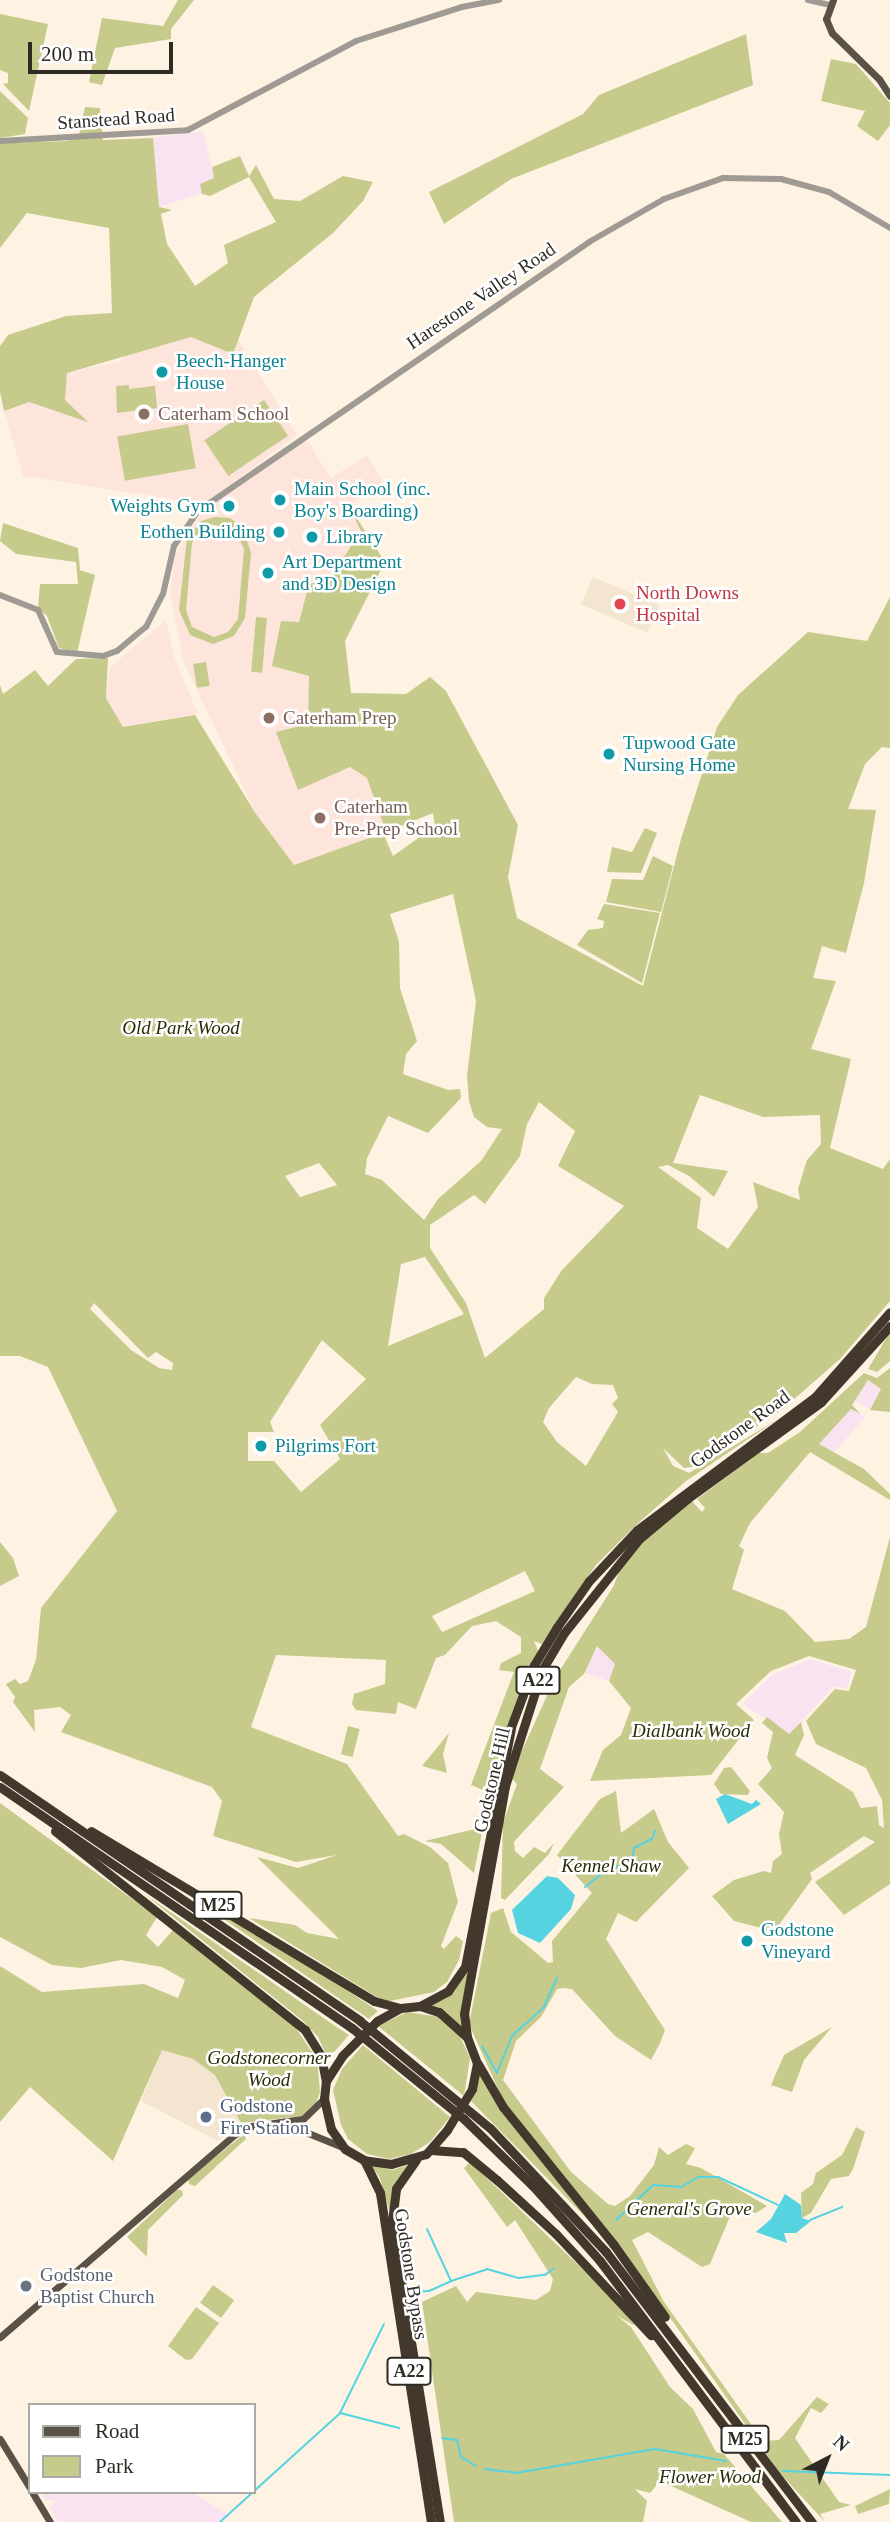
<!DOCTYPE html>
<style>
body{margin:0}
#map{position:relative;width:890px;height:2522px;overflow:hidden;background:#fef3e3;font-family:"Times New Roman",serif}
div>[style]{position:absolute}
.built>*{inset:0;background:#f4e5d0;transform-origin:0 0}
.industrial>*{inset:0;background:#f9e3f1}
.education>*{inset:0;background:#fee5dc}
.green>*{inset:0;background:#c6ca8b;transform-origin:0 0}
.water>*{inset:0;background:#56d3e1}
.stream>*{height:2px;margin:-1px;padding:0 1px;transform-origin:1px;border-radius:1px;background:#56d3e1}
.minor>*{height:6px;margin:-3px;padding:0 3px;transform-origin:3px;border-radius:3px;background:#9f9a94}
.major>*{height:7px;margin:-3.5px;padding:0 3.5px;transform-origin:3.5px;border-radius:3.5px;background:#5a5147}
.highway>*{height:9px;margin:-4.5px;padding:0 4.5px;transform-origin:4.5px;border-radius:4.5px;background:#42382c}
.dots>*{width:19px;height:19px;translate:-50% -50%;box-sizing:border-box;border:4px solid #fff;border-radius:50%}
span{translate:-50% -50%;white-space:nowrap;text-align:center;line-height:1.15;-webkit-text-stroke:5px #fff;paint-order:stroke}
.shield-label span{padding:2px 5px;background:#fff;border:2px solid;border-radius:5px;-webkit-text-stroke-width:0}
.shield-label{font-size:18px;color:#2e2a24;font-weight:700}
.street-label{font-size:19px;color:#2e2a24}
.culture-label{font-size:19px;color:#0d838f}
.left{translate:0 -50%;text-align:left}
.right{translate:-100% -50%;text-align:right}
.education-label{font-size:19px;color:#785e54}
.health-label{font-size:19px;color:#be3a42}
.park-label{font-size:19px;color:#2b2c06;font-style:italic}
.service-label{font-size:19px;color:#4e5e75}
.worship-label{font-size:19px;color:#5b616d}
.legend{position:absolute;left:28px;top:2403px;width:228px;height:91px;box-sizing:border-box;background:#fff;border:2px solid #abaaa7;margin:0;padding:9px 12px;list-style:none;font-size:21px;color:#2e2a24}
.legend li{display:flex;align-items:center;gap:14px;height:35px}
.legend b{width:35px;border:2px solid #abaaa7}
.north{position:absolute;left:792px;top:2424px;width:70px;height:70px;-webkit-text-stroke:5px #fff;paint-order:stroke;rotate:42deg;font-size:19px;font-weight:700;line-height:28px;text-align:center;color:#2e2a24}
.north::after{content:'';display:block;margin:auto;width:24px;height:32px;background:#2e2a24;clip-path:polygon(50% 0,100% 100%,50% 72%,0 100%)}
.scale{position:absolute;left:28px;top:42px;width:145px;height:32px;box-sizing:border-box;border:4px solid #2e2a24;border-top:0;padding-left:9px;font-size:21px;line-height:24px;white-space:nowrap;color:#2e2a24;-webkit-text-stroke:5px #fff;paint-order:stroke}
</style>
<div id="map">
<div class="built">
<div style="left:593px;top:577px;width:72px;height:30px;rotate:23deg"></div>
<div style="clip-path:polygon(162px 2049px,193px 2059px,215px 2075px,233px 2103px,240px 2122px,218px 2141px,141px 2101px)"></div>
</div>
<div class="industrial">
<div style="clip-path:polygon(203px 131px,217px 189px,159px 207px,153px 138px)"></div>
<div style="clip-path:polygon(868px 1380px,881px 1389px,870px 1410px,855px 1400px)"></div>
<div style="clip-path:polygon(851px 1409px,865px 1417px,836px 1451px,827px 1451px,819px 1444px)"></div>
<div style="clip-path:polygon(597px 1645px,616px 1664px,609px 1681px,585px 1673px)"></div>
<div style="clip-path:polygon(810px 1659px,852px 1672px,847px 1689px,834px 1686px,790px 1734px,742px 1704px,772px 1675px)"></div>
<div style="clip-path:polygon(41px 2492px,192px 2492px,229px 2515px,221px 2522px,58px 2522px,50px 2508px,56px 2501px,45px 2500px)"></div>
</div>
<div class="education">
<div style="clip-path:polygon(233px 331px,297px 435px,204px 504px,23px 476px,4px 411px,67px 373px,121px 361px,138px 339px)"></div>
<div style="clip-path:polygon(307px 440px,331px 478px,367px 455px,383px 482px,349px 506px,362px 531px,330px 578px,309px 584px,299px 622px,309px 676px,308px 724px,276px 732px,298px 789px,350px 767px,367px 778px,386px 832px,294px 866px,256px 814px,183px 661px,170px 591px,175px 556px,201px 512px)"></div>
<div style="clip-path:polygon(166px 620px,175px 659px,198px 714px,123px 727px,106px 698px,110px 667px)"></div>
</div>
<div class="green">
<div style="clip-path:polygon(178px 0,194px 0,171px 29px,171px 39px,115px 48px,102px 85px,89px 82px,102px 18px,163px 26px)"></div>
<div style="clip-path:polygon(0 14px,48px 24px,29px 111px,3px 84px,8px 83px,8px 73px,0 70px)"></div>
<div style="clip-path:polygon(746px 34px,753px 85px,511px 179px,444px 224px,429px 192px,583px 114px,599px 95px)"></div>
<div style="clip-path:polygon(831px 59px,856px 64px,890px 103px,890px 125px,878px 141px,857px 126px,865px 111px,821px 101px)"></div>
<div style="clip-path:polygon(0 91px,28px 118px,25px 134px,0 138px)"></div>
<div style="clip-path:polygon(85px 107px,100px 108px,103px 140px,153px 138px,159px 207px,172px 210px,161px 214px,167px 244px,195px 286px,228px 263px,224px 245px,276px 222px,249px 177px,210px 196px,202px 194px,200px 184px,214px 178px,212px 167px,240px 156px,249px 176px,256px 165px,274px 199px,300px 201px,343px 176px,373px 182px,363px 201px,333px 233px,254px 297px,233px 354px,191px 337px,67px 373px,65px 400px,88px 422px,29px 402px,4px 411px,0 392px,0 346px,8px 335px,66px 316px,112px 313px,109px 228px,27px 213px,0 248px,0 143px,66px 141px,79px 136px)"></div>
<div style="clip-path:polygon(129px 385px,129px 389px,155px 386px,157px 408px,117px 413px,116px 386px)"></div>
<div style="left:264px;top:400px;width:43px;height:72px;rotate:56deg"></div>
<div style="left:188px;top:424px;width:45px;height:72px;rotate:80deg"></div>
<div style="clip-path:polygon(evenodd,349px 506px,385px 562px,345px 641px,351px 693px,406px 694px,430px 677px,446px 691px,518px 825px,508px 877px,517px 918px,643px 986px,681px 839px,717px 727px,738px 695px,808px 632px,867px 641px,890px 597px,890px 748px,882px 747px,865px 764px,848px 809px,876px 810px,864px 883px,846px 953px,822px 946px,813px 978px,836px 981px,811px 1049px,851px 1059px,830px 1148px,883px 1169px,890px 1159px,890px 1301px,840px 1359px,784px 1408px,699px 1466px,684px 1468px,663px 1448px,673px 1466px,689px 1473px,778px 1419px,686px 1481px,636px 1525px,596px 1565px,542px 1644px,534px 1641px,539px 1653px,506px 1731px,488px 1792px,471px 1785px,514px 1672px,499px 1670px,501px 1663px,521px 1653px,521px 1637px,496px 1621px,472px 1626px,445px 1655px,436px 1658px,416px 1709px,398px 1702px,396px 1714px,356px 1710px,352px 1704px,354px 1694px,385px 1684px,386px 1660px,276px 1655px,251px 1727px,347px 1764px,398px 1836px,404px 1834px,430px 1847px,448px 1863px,458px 1902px,441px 1946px,444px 1949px,456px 1936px,463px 1941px,459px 1960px,447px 1982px,434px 1992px,385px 2002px,249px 1918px,295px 1925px,307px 1933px,339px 1939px,257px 1857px,298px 1868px,337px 1855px,296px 1862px,213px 1836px,222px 1801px,212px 1787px,61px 1732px,71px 1715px,60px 1707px,34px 1710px,35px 1732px,13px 1702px,15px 1697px,6px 1684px,15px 1679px,20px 1684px,28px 1681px,36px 1660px,41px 1608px,117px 1511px,48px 1367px,20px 1356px,0 1356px,0 685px,3px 694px,35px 670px,48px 686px,76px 659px,108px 658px,106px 698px,123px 727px,195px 715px,256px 814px,294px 865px,383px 833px,393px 856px,435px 826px,433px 813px,386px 832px,367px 778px,350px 767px,298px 790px,276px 732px,308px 724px,309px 676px,272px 666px,281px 621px,299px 622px,309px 584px,330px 578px,361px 531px,349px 506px,453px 894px,476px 1001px,467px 1076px,469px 1101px,474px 1117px,487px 1127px,502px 1129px,481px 1161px,438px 1199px,424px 1220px,382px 1180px,365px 1174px,367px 1158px,388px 1116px,428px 1133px,461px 1098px,460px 1089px,448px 1090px,403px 1074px,406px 1054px,417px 1041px,400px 988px,399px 942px,390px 914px,453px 894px,349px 506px,700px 1095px,763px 1117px,820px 1115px,821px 1144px,807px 1160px,798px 1189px,800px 1200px,753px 1182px,758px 1207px,728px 1249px,697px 1228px,701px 1198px,658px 1167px,668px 1165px,689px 1176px,714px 1197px,728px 1171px,673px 1163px,700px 1095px,349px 506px,539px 1102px,575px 1131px,558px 1166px,624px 1206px,562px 1270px,544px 1298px,544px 1309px,485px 1358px,466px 1303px,430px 1248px,430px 1225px,474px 1195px,485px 1204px,520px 1156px,527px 1124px,539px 1102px,349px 506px,319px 1163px,337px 1185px,300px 1197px,285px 1176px,319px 1163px,349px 506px,425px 1257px,464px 1314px,388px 1346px,401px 1264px,425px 1257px,349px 506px,94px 1303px,148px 1358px,156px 1352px,173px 1363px,172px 1370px,159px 1368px,131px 1350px,90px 1309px,94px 1303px,349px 506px,322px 1340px,366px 1379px,320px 1425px,340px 1459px,301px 1492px,274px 1461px,248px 1461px,248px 1432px,274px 1432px,270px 1422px,322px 1340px,349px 506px,576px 1377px,592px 1384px,613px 1385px,618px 1398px,612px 1404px,618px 1412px,586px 1466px,557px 1442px,543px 1422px,549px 1408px,576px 1377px,349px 506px,525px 1571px,535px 1591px,442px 1632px,432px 1616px,525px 1571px)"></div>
<div style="clip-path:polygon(evenodd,215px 517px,230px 518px,243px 528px,251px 553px,245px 618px,234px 636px,213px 644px,190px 635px,179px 610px,187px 538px,201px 521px,215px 517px,211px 524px,235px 530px,244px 549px,238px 619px,228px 632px,214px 637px,192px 627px,186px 610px,192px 543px,201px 530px,211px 524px)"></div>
<div style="clip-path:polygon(3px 523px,78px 548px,80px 570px,95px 575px,77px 653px,59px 648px,47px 616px,38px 608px,40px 584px,78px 584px,76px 562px,16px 554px,0 541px)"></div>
<div style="left:256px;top:617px;width:11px;height:55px;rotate:5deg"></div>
<div style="left:206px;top:662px;width:24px;height:13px;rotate:81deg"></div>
<div style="clip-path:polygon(645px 828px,657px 833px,641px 873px,607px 872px,612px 847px,632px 852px)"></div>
<div style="clip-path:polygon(653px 856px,673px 866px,661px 912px,606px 902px,612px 879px,643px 880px)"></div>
<div style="clip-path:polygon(604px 904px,660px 913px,642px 983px,577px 945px,588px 930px,603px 928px,604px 921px,597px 919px)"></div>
<div style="clip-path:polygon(890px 1332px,890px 1361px,877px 1372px,868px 1369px)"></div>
<div style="clip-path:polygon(890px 1368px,890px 1412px,870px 1410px,881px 1389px,868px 1380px,852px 1405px,861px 1414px,851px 1409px,819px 1444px,864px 1469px,890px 1494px,890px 1500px,810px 1452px,750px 1523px,739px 1546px,744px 1550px,732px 1589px,785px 1611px,815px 1642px,849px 1639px,866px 1627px,890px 1537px,890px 1884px,844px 1915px,815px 1882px,875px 1842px,864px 1836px,810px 1873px,812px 1879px,771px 1936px,765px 1929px,734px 1921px,712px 1896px,734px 1880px,764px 1871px,771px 1873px,773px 1861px,782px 1854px,779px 1834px,784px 1812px,758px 1784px,772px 1768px,767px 1758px,773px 1732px,762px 1723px,767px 1717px,789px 1734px,801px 1722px,804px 1735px,795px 1755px,853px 1792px,861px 1808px,877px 1806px,879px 1825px,884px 1828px,882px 1800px,866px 1768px,816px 1744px,806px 1721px,835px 1689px,849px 1691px,856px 1670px,809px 1656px,771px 1671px,736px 1704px,754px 1720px,711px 1775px,590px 1781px,603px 1750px,621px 1735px,631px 1708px,609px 1681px,615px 1664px,597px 1646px,584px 1674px,569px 1687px,540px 1769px,564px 1787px,514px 1842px,515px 1851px,523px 1858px,534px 1847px,545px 1853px,554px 1843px,549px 1854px,505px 1900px,501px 1898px,503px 1823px,517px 1784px,512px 1779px,520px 1755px,555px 1678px,613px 1587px,624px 1560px,690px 1499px,702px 1512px,705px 1508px,697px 1499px,759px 1453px,768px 1453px,800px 1432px,864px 1373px,877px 1378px)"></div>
<div style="clip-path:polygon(0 1542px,13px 1558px,19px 1576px,0 1586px)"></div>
<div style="left:348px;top:1726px;width:12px;height:29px;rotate:14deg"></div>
<div style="clip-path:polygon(449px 1733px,443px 1754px,447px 1773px,422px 1766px)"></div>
<div style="clip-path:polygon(731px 1767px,750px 1791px,748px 1795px,721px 1794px,714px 1784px,724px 1768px)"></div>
<div style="clip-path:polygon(616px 1791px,621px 1833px,654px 1809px,668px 1842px,689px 1868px,636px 1922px,618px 1913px,606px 1939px,665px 2030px,660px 2043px,651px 2060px,615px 2036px,572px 1989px,563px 1988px,557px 1989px,541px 2017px,516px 2041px,503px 2080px,571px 2172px,608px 2204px,615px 2206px,630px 2196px,654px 2165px,659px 2147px,668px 2155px,686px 2144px,695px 2148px,686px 2164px,701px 2168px,767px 2206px,756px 2213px,734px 2207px,710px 2264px,702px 2267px,648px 2232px,632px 2240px,664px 2302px,763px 2441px,779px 2440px,817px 2397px,829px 2404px,821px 2413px,811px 2408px,795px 2438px,839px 2502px,851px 2505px,820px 2514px,825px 2522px,779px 2472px,611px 2234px,504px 2102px,469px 2024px,491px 1913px,503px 1908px,511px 1932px,548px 1963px,553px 1962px,552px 1941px,592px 1893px,557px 1855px,600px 1799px)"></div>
<div style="clip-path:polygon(0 1803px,157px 1917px,146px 1935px,158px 1947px,173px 1930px,293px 2024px,317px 2059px,320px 2092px,315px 2106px,302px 2116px,241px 2123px,215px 2075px,193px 2059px,162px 2050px,113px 2161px,30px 2087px,0 2122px,0 1966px,42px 1992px,144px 1984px,178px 1998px,185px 1980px,162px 1967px,121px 1960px,81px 1968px,52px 1965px,0 1937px)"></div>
<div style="clip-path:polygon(483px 1827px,474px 1873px,441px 1844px,425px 1841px)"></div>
<div style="clip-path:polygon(177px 1887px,294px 1955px,378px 2011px,369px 2019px)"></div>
<div style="clip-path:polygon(143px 1893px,338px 2028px,349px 2035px,328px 2059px,318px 2037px,302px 2020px)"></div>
<div style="clip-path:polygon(468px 1967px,463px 2029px,430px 2006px,447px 1997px)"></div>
<div style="clip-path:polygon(407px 2012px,440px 2017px,458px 2032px,470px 2058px,464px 2096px,378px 2026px)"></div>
<div style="clip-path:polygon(832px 2027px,804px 2060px,792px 2092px,771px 2085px,784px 2055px)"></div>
<div style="clip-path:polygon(363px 2045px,450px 2117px,430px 2142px,411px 2154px,389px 2159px,367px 2154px,348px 2139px,341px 2125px,333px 2090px,342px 2069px)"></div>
<div style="clip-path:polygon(478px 2070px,498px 2106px,595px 2227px,469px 2099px)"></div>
<div style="clip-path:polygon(856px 2127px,865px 2132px,853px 2169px,849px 2176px,831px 2179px,811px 2213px,802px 2218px,801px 2193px,813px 2184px,816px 2173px,842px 2155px)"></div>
<div style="clip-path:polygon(244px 2134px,246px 2139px,235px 2149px,195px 2186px,189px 2184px,188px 2179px)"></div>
<div style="clip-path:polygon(470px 2162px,613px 2298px,635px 2326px,616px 2315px,631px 2327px,670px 2387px,693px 2409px,716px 2452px,724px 2454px,782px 2522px,751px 2522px,660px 2481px,650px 2493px,635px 2489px,647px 2501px,643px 2522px,454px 2522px,422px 2302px,456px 2286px,467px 2302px,476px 2292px,536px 2300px,550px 2291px,553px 2279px,515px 2220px,507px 2227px,464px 2168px)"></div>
<div style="clip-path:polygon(371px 2165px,392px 2170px,409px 2165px,393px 2188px,390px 2213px,380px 2178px)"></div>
<div style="clip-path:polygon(177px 2190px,182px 2190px,183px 2195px,148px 2230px,147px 2257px,127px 2237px)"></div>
<div style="left:213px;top:2285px;width:26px;height:22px;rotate:36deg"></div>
<div style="clip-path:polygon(196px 2307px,219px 2323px,192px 2359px,186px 2360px,168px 2346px)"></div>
<div style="clip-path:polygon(890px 2489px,889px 2504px,858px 2514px,855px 2506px)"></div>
</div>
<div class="water">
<div style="clip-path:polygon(725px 1794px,752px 1804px,756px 1800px,761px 1804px,728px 1824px,716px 1799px)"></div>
<div style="clip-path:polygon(547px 1876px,558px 1878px,575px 1895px,571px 1909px,540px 1943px,518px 1933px,512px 1910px)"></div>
<div style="clip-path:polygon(785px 2194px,801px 2205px,802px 2218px,811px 2221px,796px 2233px,784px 2233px,787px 2243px,756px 2232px,771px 2219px)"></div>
</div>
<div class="stream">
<div style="left:585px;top:1887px;width:29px;rotate:-38deg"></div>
<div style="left:608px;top:1869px;width:25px;rotate:-16deg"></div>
<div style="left:632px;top:1862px;width:14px;rotate:-82deg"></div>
<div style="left:634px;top:1848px;width:20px;rotate:-27deg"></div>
<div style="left:652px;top:1839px;width:9px;rotate:-69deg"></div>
<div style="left:482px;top:2046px;width:31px;rotate:61deg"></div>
<div style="left:497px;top:2073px;width:40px;rotate:-68deg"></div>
<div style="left:512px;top:2036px;width:43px;rotate:-42.2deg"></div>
<div style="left:544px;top:2007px;width:32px;rotate:-66deg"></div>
<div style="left:616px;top:2220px;width:51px;rotate:-43.4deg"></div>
<div style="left:653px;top:2185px;width:28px;rotate:4deg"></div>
<div style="left:681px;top:2187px;width:20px;rotate:-30deg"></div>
<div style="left:698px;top:2177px;width:20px"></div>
<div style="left:718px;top:2177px;width:66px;rotate:25deg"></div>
<div style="left:810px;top:2220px;width:35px;rotate:-22deg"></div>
<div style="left:451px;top:2281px;width:38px;rotate:-18deg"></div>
<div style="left:487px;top:2269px;width:33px;rotate:16deg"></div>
<div style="left:519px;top:2278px;width:26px;rotate:-7deg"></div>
<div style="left:545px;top:2275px;width:11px;rotate:-38deg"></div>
<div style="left:415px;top:2292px;width:14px;rotate:-4deg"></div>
<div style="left:429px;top:2291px;width:24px;rotate:-24deg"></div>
<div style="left:451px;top:2281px;width:57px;rotate:-114.8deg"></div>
<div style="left:340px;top:2413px;width:99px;rotate:-63.7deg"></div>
<div style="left:442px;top:2438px;width:15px;rotate:8deg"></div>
<div style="left:457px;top:2440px;width:17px;rotate:77deg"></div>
<div style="left:461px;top:2457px;width:17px;rotate:31deg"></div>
<div style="left:485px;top:2469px;width:31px;rotate:7deg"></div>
<div style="left:516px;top:2473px;width:141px;rotate:-9.8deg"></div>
<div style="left:655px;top:2449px;width:72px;rotate:9.6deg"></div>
<div style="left:783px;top:2471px;width:107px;rotate:2.1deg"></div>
<div style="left:220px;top:2522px;width:162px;rotate:-42.2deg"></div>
<div style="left:340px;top:2413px;width:61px;rotate:14.3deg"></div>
</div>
<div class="minor">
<div style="left:808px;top:0;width:22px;rotate:13deg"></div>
<div style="left:0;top:141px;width:188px;rotate:-3.3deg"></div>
<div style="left:188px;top:130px;width:190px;rotate:-27.9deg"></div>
<div style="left:356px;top:41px;width:111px;rotate:-17.8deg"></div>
<div style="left:462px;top:7px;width:38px;rotate:-11deg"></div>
<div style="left:0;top:595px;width:41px;rotate:21.5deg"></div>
<div style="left:38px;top:610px;width:46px;rotate:65.7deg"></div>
<div style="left:57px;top:652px;width:46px;rotate:5deg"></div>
<div style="left:103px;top:656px;width:15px;rotate:-20deg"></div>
<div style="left:117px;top:651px;width:38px;rotate:-40deg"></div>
<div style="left:146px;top:627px;width:37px;rotate:-63deg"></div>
<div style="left:163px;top:594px;width:49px;rotate:-77.1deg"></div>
<div style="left:174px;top:546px;width:42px;rotate:-55.6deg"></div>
<div style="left:198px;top:511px;width:475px;rotate:-34.5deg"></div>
<div style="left:589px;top:242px;width:86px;rotate:-29.8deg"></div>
<div style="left:664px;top:199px;width:63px;rotate:-19.6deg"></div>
<div style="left:723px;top:178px;width:58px;rotate:1deg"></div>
<div style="left:781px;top:179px;width:50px;rotate:15.2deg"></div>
<div style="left:829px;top:192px;width:71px;rotate:30.5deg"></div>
</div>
<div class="major">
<div style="left:833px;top:0;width:20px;rotate:110deg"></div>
<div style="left:826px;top:19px;width:15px;rotate:67deg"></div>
<div style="left:832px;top:33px;width:66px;rotate:44.4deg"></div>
<div style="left:879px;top:79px;width:20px;rotate:57deg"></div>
<div style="left:281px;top:2122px;width:69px;rotate:22.1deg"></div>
<div style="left:0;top:2337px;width:311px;rotate:-40.8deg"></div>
<div style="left:235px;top:2134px;width:19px;rotate:-25deg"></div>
<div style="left:252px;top:2126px;width:51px;rotate:-7.8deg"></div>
<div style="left:303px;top:2119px;width:29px;rotate:-44deg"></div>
<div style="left:0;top:2439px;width:57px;rotate:58.5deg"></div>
<div style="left:32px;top:2492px;width:35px;rotate:59deg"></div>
</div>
<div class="highway">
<div style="left:0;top:1775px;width:436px;rotate:34.3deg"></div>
<div style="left:360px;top:2021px;width:168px;rotate:39.5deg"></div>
<div style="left:490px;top:2128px;width:170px;rotate:46.9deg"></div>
<div style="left:606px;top:2252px;width:340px;rotate:52.7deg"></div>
<div style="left:0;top:1787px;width:427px;rotate:34.4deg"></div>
<div style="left:352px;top:2028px;width:144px;rotate:39.1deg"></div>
<div style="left:464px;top:2119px;width:96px;rotate:44.2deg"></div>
<div style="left:533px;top:2186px;width:101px;rotate:48.2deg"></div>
<div style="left:600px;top:2261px;width:326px;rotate:53.1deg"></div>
<div style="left:55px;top:1831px;width:320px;rotate:38.5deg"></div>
<div style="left:305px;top:2030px;width:31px;rotate:58deg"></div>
<div style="left:321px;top:2056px;width:25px;rotate:79deg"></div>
<div style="left:91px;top:1831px;width:330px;rotate:31deg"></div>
<div style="left:374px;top:2001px;width:27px;rotate:15deg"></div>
<div style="left:420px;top:2006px;width:32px;rotate:-28deg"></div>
<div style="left:448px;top:1991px;width:29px;rotate:-55deg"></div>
<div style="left:465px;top:1967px;width:244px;rotate:-79.1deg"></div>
<div style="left:511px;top:1727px;width:66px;rotate:-69.6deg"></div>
<div style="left:534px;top:1665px;width:44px;rotate:-58.8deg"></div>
<div style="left:557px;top:1627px;width:56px;rotate:-55.2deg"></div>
<div style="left:589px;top:1581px;width:70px;rotate:-46.7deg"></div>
<div style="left:637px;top:1530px;width:222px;rotate:-36.8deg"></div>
<div style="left:815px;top:1397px;width:113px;rotate:-48.6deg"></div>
<div style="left:420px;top:2006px;width:20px;rotate:18deg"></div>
<div style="left:439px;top:2012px;width:38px;rotate:42deg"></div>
<div style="left:467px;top:2037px;width:28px;rotate:69deg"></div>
<div style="left:477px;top:2063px;width:26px;rotate:101deg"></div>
<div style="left:472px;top:2089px;width:48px;rotate:121.4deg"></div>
<div style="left:447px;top:2130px;width:32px;rotate:131deg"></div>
<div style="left:426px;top:2154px;width:36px;rotate:164deg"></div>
<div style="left:391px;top:2164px;width:27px;rotate:-172deg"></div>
<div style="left:364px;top:2160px;width:22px;rotate:-150deg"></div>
<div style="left:345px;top:2149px;width:24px;rotate:-125deg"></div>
<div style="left:331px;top:2129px;width:31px;rotate:-103deg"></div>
<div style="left:324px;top:2099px;width:18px;rotate:-84deg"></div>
<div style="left:326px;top:2081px;width:30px;rotate:-57deg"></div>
<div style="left:342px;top:2056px;width:49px;rotate:-45deg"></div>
<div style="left:377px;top:2021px;width:26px;rotate:-29deg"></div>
<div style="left:400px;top:2008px;width:20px;rotate:-6deg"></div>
<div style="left:467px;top:2037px;width:23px;rotate:-97deg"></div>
<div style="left:464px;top:2014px;width:232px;rotate:-79.8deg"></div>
<div style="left:505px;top:1786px;width:122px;rotate:-72.3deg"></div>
<div style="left:542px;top:1670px;width:43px;rotate:-59.3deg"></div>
<div style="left:564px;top:1633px;width:120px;rotate:-51.4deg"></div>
<div style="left:639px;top:1539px;width:64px;rotate:-39.9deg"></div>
<div style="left:688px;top:1498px;width:164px;rotate:-35.8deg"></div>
<div style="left:821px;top:1402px;width:103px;rotate:-47.8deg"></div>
<div style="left:478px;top:2064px;width:50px;rotate:59.8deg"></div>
<div style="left:503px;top:2107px;width:177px;rotate:51.2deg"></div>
<div style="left:614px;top:2245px;width:88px;rotate:54.7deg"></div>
<div style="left:431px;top:2150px;width:32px;rotate:4deg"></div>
<div style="left:463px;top:2152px;width:44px;rotate:39.5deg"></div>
<div style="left:497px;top:2180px;width:80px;rotate:42.5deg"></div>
<div style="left:556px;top:2234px;width:139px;rotate:46.8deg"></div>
<div style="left:364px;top:2160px;width:37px;rotate:64deg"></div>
<div style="left:380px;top:2193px;width:333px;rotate:81.2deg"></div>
<div style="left:416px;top:2160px;width:35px;rotate:125deg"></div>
<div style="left:396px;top:2189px;width:34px;rotate:97deg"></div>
<div style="left:392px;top:2223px;width:303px;rotate:80.9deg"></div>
</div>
<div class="dots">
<div style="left:162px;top:372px;background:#0f9aa8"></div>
<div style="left:144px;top:414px;background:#8d6e63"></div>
<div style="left:280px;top:500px;background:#0f9aa8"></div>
<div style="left:229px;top:506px;background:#0f9aa8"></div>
<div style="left:279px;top:532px;background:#0f9aa8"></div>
<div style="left:312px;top:537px;background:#0f9aa8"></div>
<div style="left:268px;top:573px;background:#0f9aa8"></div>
<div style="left:620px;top:604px;background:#e0444e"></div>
<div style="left:269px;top:718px;background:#8d6e63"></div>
<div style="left:609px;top:754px;background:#0f9aa8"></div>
<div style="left:320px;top:818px;background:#8d6e63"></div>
<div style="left:261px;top:1446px;background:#0f9aa8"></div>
<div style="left:747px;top:1941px;background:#0f9aa8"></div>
<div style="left:206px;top:2117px;background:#5c6f8a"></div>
<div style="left:26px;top:2286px;background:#6b7280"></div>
</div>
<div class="shield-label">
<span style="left:538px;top:1680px">A22</span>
<span style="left:218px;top:1905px">M25</span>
<span style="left:409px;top:2371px">A22</span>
<span style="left:745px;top:2439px">M25</span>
</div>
<div class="street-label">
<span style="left:116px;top:119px;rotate:-4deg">Stanstead Road</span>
<span style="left:481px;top:296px;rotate:-34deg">Harestone Valley Road</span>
<span style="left:740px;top:1429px;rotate:-36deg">Godstone Road</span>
<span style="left:492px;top:1780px;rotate:-77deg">Godstone Hill</span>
<span style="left:411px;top:2274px;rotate:81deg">Godstone Bypass</span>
</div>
<div class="culture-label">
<span class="left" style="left:176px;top:372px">Beech-Hanger<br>House</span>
<span class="left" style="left:294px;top:500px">Main School (inc.<br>Boy's Boarding)</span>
<span class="right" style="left:215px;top:506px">Weights Gym</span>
<span class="right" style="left:265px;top:532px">Eothen Building</span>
<span class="left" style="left:326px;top:537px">Library</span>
<span class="left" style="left:282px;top:573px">Art Department<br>and 3D Design</span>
<span class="left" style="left:623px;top:754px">Tupwood Gate<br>Nursing Home</span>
<span class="left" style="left:275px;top:1446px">Pilgrims Fort</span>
<span class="left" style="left:761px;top:1941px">Godstone<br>Vineyard</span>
</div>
<div class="education-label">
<span class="left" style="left:158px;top:414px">Caterham School</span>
<span class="left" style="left:283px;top:718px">Caterham Prep</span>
<span class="left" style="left:334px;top:818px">Caterham<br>Pre-Prep School</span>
</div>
<div class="health-label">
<span class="left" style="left:636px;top:604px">North Downs<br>Hospital</span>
</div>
<div class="park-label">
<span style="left:181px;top:1028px">Old Park Wood</span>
<span style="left:691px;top:1731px">Dialbank Wood</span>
<span style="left:611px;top:1866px">Kennel Shaw</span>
<span style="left:269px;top:2069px">Godstonecorner<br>Wood</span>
<span style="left:689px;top:2209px">General's Grove</span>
<span style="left:710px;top:2477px">Flower Wood</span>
</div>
<div class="service-label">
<span class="left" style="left:220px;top:2117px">Godstone<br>Fire Station</span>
</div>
<div class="worship-label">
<span class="left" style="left:40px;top:2286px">Godstone<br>Baptist Church</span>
</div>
<ul class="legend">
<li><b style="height:9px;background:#5a5147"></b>Road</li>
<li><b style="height:19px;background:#c6ca8b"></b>Park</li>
</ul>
<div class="north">N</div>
<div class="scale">200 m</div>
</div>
